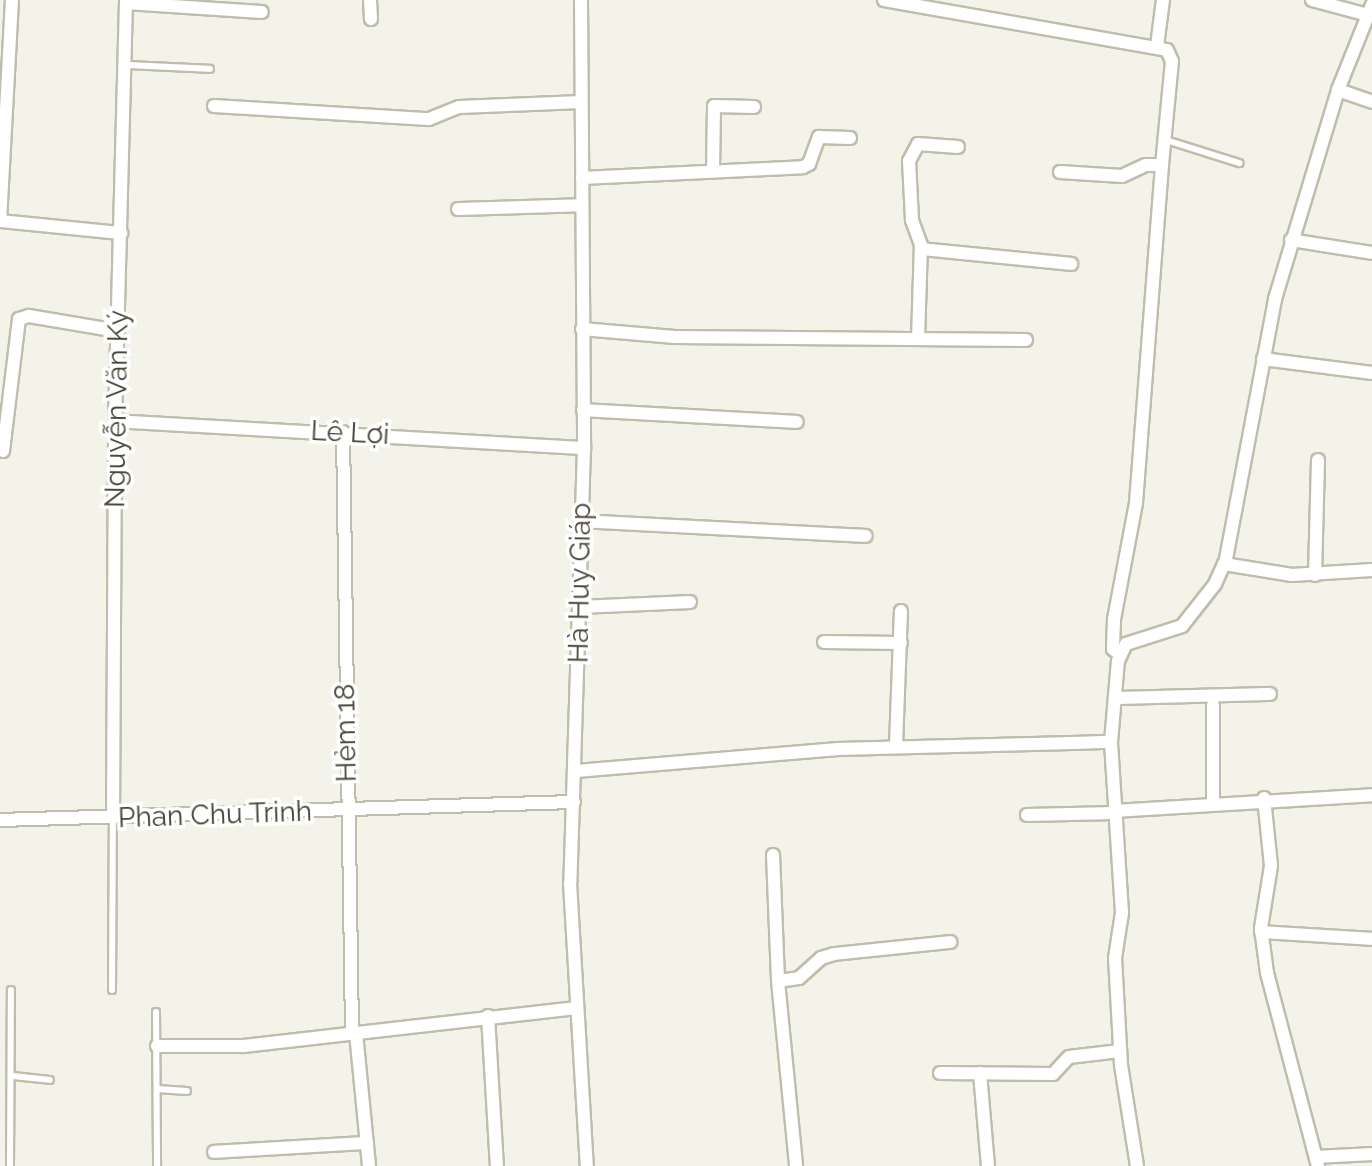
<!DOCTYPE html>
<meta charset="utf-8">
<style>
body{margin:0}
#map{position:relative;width:1372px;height:1166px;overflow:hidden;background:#f4f3e9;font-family:Raleway,sans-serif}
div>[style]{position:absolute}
.roads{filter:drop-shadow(2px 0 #bfbdab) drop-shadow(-2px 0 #bfbdab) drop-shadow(0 2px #bfbdab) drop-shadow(0 -2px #bfbdab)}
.service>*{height:6px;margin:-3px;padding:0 3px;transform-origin:3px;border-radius:3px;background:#fff}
.minor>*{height:12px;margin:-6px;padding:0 6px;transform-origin:6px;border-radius:6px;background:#fff}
span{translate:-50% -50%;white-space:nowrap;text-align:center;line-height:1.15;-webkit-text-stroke:7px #fff;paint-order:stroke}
.street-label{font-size:28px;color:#484537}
</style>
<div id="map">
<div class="roads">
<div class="service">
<div style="left:126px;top:65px;width:84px;rotate:2.7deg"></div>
<div style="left:1166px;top:140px;width:77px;rotate:17.5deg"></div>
<div style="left:112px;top:990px;width:172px;rotate:-89.7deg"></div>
<div style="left:156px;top:1012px;width:154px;rotate:89.6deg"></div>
<div style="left:13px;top:1076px;width:37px;rotate:6deg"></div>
<div style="left:157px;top:1089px;width:30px;rotate:4deg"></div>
<div style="left:10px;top:1166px;width:176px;rotate:-89.7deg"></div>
</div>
<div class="minor">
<div style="left:370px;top:0;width:19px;rotate:87deg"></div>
<div style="left:581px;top:0;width:448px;rotate:89.6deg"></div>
<div style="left:584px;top:448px;width:435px;rotate:91.8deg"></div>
<div style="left:570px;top:883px;width:284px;rotate:86.6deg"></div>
<div style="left:884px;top:0;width:287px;rotate:10deg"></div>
<div style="left:1167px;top:50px;width:12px;rotate:66deg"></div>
<div style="left:1172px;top:61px;width:104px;rotate:95.5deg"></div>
<div style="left:1312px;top:0;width:58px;rotate:15deg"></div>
<div style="left:126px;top:3px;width:136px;rotate:3.8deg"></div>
<div style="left:1157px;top:46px;width:46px;rotate:-82.6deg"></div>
<div style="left:1338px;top:90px;width:36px;rotate:19deg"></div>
<div style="left:214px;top:106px;width:215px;rotate:3.5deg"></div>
<div style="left:429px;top:119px;width:32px;rotate:-22deg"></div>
<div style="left:459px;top:107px;width:122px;rotate:-2.3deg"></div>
<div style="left:713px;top:171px;width:65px;rotate:-89.1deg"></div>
<div style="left:714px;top:106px;width:40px;rotate:1.4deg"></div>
<div style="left:1060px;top:172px;width:62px;rotate:3.7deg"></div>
<div style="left:1122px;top:176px;width:26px;rotate:-25deg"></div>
<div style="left:1146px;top:165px;width:16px"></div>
<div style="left:1162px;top:165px;width:339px;rotate:94.4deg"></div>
<div style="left:1136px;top:503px;width:118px;rotate:100.7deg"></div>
<div style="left:1114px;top:619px;width:30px;rotate:92deg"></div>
<div style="left:1113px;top:649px;width:8px;rotate:40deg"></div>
<div style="left:582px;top:178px;width:221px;rotate:-2.8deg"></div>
<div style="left:803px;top:167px;width:7px;rotate:-27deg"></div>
<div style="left:809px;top:164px;width:29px;rotate:-70deg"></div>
<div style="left:819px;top:137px;width:31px;rotate:2deg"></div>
<div style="left:458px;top:209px;width:124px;rotate:-1.8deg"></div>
<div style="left:0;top:221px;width:221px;rotate:-86.9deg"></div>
<div style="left:0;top:221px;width:122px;rotate:5.7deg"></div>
<div style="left:1291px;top:240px;width:82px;rotate:9.1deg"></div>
<div style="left:921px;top:249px;width:151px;rotate:5.7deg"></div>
<div style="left:582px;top:329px;width:93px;rotate:4.9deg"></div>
<div style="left:675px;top:337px;width:351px;rotate:0.5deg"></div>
<div style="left:918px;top:339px;width:94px;rotate:-88.2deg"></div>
<div style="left:921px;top:245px;width:27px;rotate:-110deg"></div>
<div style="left:912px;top:220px;width:59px;rotate:-92.9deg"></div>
<div style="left:909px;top:161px;width:19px;rotate:-62deg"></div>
<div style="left:918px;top:144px;width:40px;rotate:4.3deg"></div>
<div style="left:1263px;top:359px;width:110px;rotate:7.3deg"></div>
<div style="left:583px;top:410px;width:214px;rotate:3.2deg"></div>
<div style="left:115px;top:421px;width:470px;rotate:3.3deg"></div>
<div style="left:343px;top:432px;width:602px;rotate:89.14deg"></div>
<div style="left:3px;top:451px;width:133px;rotate:-83.1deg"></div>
<div style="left:19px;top:319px;width:10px;rotate:-17deg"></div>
<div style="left:29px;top:316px;width:90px;rotate:9.6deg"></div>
<div style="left:581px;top:521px;width:285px;rotate:3deg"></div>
<div style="left:1224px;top:564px;width:69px;rotate:9.2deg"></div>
<div style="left:1292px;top:575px;width:80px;rotate:-3.6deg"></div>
<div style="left:1315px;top:575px;width:115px;rotate:-88.5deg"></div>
<div style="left:580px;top:607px;width:110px;rotate:-2.6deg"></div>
<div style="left:824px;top:642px;width:77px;rotate:0.7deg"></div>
<div style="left:1115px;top:698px;width:155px;rotate:-1.5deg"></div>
<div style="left:896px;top:746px;width:135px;rotate:-87.9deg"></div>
<div style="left:576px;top:771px;width:263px;rotate:-4.8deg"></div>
<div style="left:838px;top:749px;width:273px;rotate:-1.5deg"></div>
<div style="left:1264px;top:798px;width:68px;rotate:84.1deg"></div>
<div style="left:1271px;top:866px;width:63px;rotate:99.2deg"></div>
<div style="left:1261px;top:928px;width:45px;rotate:82.4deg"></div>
<div style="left:1267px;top:973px;width:200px;rotate:75.2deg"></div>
<div style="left:1213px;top:802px;width:97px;rotate:-90deg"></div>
<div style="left:1114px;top:811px;width:258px;rotate:-3.5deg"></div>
<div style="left:1027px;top:815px;width:87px;rotate:-1.3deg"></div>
<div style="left:113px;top:818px;width:397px;rotate:-89.7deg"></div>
<div style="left:115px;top:421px;width:421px;rotate:-88.5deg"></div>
<div style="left:0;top:820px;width:574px;rotate:-1.8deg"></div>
<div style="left:773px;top:855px;width:126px;rotate:87.7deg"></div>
<div style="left:778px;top:981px;width:186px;rotate:84.4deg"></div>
<div style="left:1261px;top:932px;width:111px;rotate:3.6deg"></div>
<div style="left:778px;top:981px;width:21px;rotate:-8deg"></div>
<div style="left:799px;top:978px;width:30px;rotate:-42deg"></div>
<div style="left:821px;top:958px;width:14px;rotate:-17deg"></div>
<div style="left:834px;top:954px;width:117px;rotate:-5.9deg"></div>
<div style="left:488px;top:1016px;width:150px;rotate:86.6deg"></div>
<div style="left:356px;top:1033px;width:134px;rotate:84.4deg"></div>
<div style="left:157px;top:1046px;width:86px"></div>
<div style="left:243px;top:1046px;width:334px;rotate:-6.5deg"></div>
<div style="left:940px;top:1073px;width:113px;rotate:0.5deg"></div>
<div style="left:1053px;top:1074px;width:23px;rotate:-47deg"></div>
<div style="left:1069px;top:1057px;width:51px;rotate:-6.7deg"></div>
<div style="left:980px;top:1073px;width:93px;rotate:85.1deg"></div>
<div style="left:214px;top:1152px;width:153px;rotate:-3.4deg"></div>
<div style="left:1316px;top:1157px;width:56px;rotate:-3.1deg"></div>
<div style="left:1137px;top:1166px;width:102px;rotate:-99deg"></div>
<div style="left:1121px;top:1065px;width:107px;rotate:-93.2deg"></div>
<div style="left:1115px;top:958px;width:46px;rotate:-81.2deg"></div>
<div style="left:1122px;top:913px;width:171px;rotate:-93.7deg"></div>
<div style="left:1111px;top:742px;width:81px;rotate:-85.1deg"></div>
<div style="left:1118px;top:661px;width:19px;rotate:-65deg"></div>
<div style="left:1126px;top:644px;width:59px;rotate:-17.8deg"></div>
<div style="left:1182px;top:626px;width:53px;rotate:-51.8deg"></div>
<div style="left:1215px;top:584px;width:27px;rotate:-66deg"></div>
<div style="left:1226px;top:559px;width:265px;rotate:-79.3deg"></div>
<div style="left:1275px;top:299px;width:218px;rotate:-73.2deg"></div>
<div style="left:1338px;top:90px;width:92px;rotate:-68.2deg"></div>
</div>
</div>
<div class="street-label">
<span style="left:117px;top:409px;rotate:-89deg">Nguyễn Văn Ký</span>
<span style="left:350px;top:433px;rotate:3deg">Lê Lợi</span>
<span style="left:580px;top:583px;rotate:-89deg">Hà Huy Giáp</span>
<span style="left:346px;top:733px;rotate:-91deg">Hẻm 18</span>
<span style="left:215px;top:815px;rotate:-2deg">Phan Chu Trinh</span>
</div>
</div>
